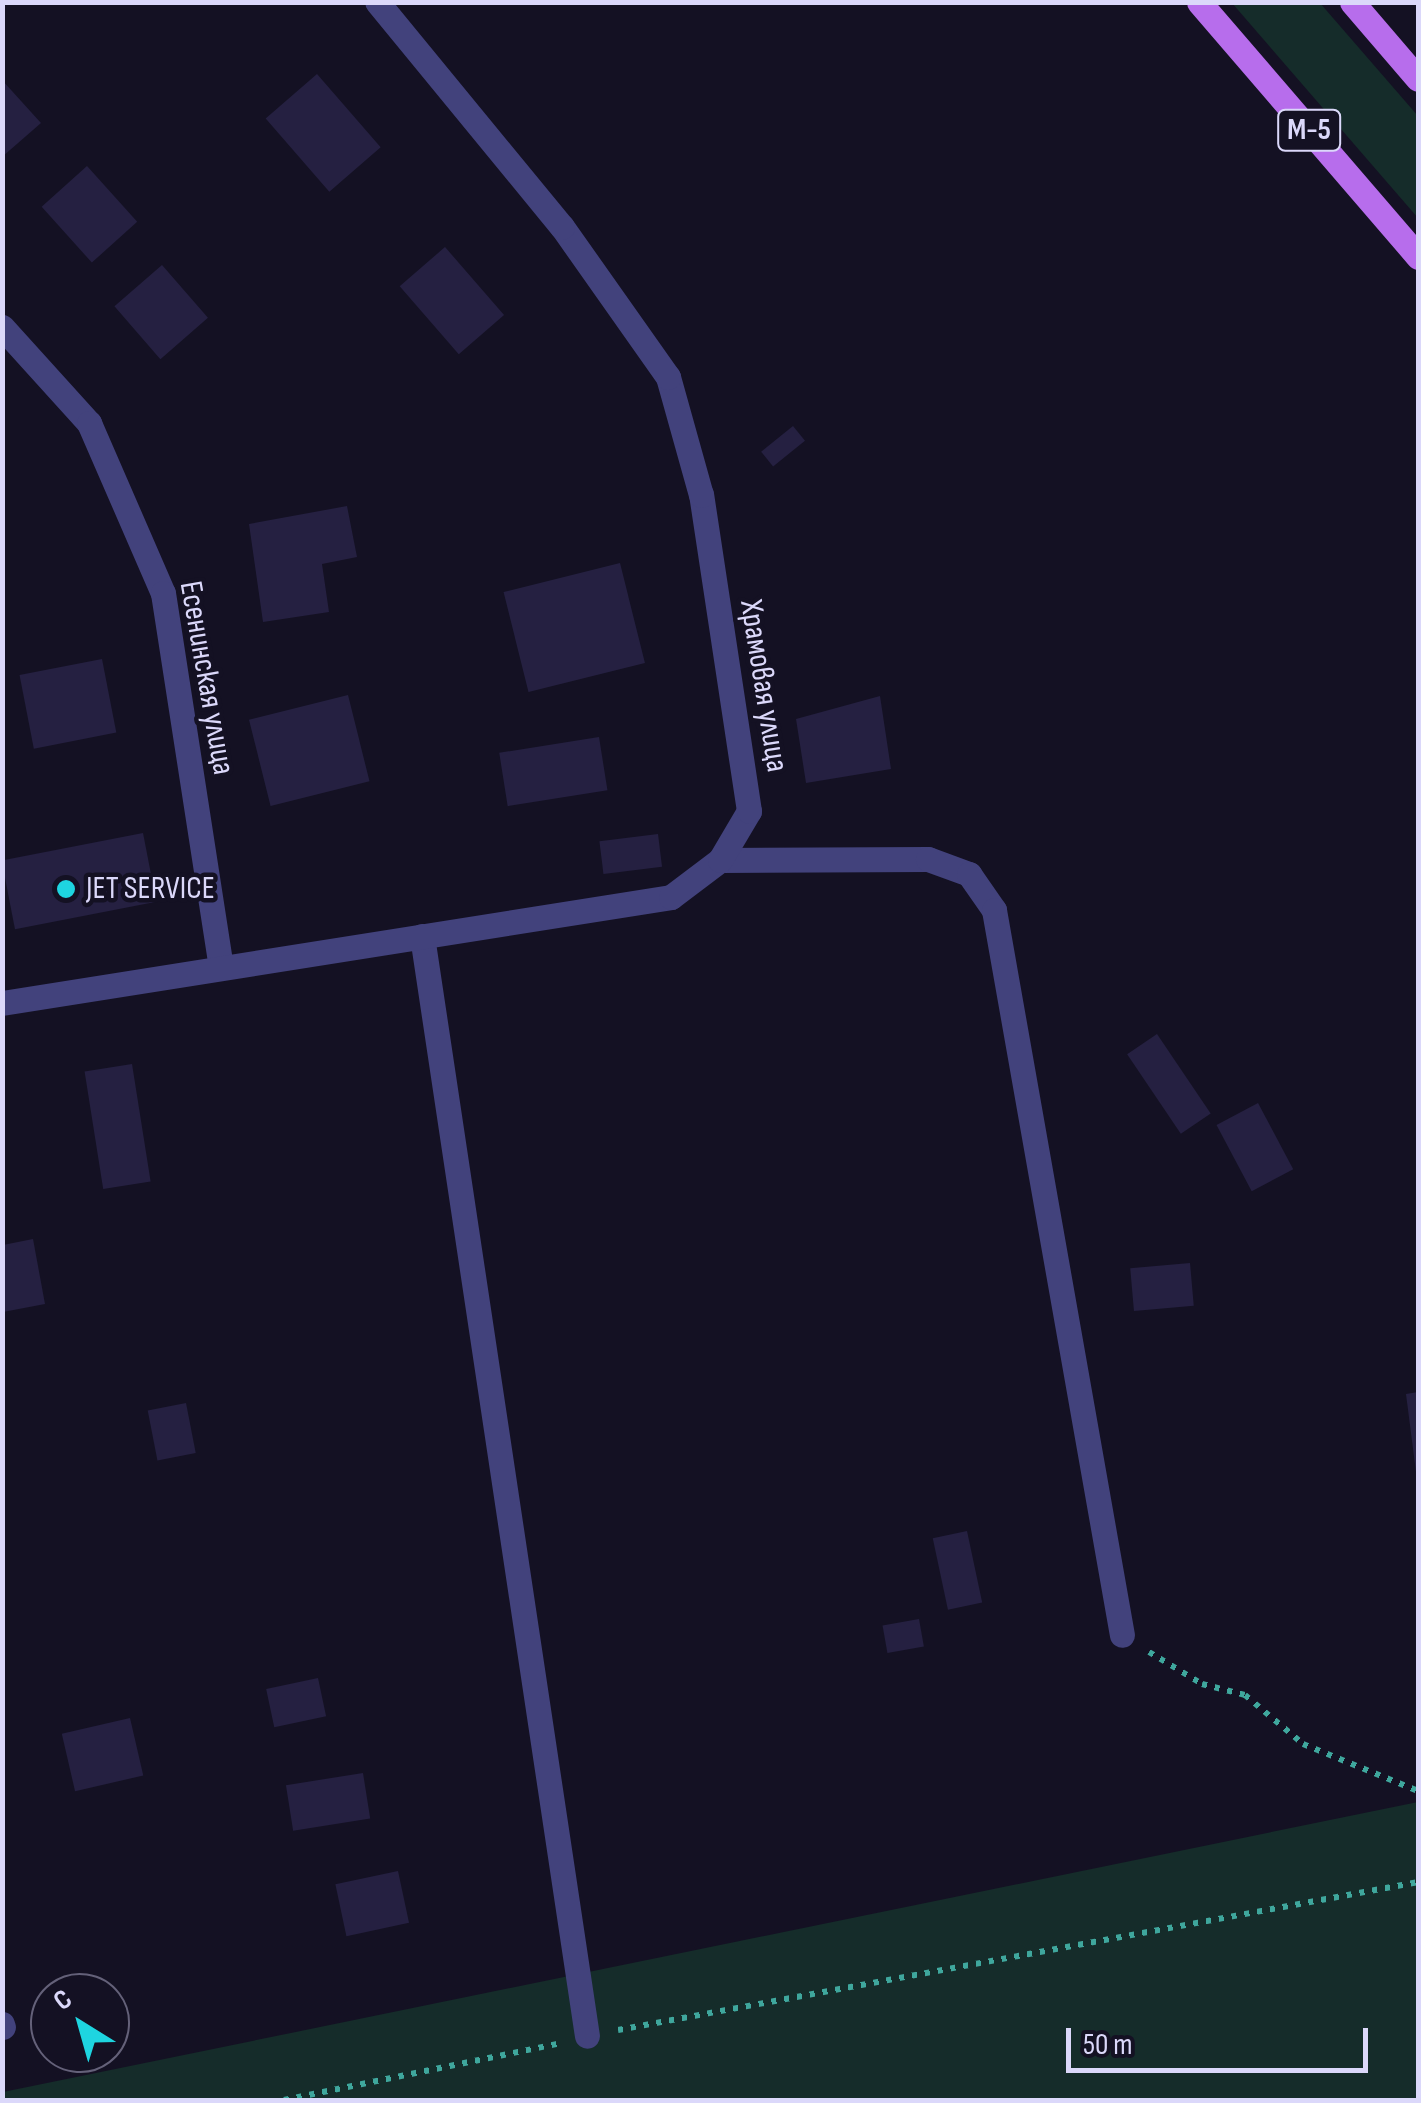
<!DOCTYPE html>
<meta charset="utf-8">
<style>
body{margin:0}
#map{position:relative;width:1421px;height:2103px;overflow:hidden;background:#141123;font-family:"Sofia Sans Condensed",sans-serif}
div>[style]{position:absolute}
.green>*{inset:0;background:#152c2a}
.building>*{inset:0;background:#252041;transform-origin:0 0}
.path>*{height:6px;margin-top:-3px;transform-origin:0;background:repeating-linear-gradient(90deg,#3fa79d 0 5px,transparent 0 13px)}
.minor>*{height:25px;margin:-12.5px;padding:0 12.5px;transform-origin:12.5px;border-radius:12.5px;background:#42427c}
.major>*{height:25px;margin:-12.5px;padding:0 12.5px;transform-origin:12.5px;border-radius:12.5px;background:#b76dec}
.dots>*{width:28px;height:28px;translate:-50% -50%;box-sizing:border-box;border:5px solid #141123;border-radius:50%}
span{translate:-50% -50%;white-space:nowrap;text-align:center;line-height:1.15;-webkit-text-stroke:9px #141123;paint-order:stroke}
.shield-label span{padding:2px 8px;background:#141123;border:2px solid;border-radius:8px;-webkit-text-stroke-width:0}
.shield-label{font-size:30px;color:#dbd8fa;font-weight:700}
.street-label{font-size:32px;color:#dbd8fa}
.poi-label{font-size:32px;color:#dbd8fa}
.left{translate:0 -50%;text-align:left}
.frame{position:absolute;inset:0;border:5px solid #dbd8fa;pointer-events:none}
.north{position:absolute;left:30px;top:1973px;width:100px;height:100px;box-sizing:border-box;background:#141123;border:2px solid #646179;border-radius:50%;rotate:323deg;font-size:28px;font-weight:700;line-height:40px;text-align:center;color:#dbd8fa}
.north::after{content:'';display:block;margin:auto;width:35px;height:45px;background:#1ed5e0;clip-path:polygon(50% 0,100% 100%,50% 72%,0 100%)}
.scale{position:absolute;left:1066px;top:2028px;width:302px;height:45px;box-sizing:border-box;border:5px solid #dbd8fa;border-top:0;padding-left:12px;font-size:30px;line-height:35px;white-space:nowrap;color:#dbd8fa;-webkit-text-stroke:8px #141123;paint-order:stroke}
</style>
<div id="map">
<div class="green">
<div style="clip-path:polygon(1232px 3px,1320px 3px,1418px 116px,1418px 218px)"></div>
<div style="clip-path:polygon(1418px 1802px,1418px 2100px,3px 2100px,3px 2092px)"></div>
</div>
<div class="building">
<div style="left:317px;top:74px;width:97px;height:68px;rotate:49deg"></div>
<div style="clip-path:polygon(2px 80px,41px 123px,2px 157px)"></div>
<div style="left:87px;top:166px;width:75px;height:61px;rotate:48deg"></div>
<div style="left:445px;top:247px;width:90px;height:60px;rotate:49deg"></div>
<div style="left:162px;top:265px;width:70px;height:63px;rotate:49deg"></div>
<div style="left:793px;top:426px;width:19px;height:41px;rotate:51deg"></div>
<div style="clip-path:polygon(347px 506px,357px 557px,322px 564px,329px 612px,263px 622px,249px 524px)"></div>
<div style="left:620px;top:563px;width:103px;height:120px;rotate:76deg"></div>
<div style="left:102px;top:659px;width:75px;height:84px;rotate:79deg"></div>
<div style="left:348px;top:695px;width:89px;height:102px;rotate:76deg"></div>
<div style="clip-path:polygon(880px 696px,891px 769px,806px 783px,796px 719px)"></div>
<div style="left:599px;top:737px;width:54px;height:101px;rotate:81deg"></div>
<div style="left:143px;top:833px;width:70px;height:144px;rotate:79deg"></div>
<div style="left:658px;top:834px;width:33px;height:59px;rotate:83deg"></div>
<div style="left:1157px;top:1034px;width:96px;height:36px;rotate:56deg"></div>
<div style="left:132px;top:1064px;width:119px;height:48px;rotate:81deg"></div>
<div style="left:1258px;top:1103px;width:75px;height:47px;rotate:62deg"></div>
<div style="clip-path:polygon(33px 1239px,45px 1304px,3px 1312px,3px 1245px)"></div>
<div style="left:1190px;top:1263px;width:43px;height:60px;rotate:85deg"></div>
<div style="clip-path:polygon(1418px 1392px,1418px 1472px,1416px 1472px,1406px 1394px)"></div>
<div style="left:186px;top:1403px;width:51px;height:39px;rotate:79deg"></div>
<div style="left:967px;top:1531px;width:73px;height:35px;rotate:78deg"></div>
<div style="left:919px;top:1619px;width:28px;height:37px;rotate:80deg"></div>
<div style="left:318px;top:1678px;width:39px;height:53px;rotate:78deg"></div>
<div style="left:130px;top:1718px;width:59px;height:70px;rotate:77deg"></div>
<div style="left:363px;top:1773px;width:46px;height:78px;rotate:81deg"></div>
<div style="left:398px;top:1871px;width:53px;height:64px;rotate:78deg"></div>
</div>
<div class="path">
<div style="left:1149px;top:1652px;width:62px;rotate:31.1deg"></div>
<div style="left:1202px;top:1684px;width:44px;rotate:14.3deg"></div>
<div style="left:1245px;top:1695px;width:76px;rotate:40.2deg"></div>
<div style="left:1303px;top:1744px;width:124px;rotate:22.2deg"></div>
<div style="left:618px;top:2030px;width:814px;rotate:-10.48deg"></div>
<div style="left:284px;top:2100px;width:279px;rotate:-11.6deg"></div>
</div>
<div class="minor">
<div style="left:2px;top:327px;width:130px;rotate:47.8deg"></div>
<div style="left:89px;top:423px;width:185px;rotate:66.5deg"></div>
<div style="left:163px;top:593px;width:377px;rotate:81.2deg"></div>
<div style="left:720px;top:860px;width:208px;rotate:-0.3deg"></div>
<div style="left:928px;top:859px;width:44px;rotate:20.1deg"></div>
<div style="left:969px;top:874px;width:44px;rotate:55.2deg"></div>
<div style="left:994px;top:910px;width:736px;rotate:79.99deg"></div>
<div style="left:422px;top:936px;width:1112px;rotate:81.47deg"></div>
<div style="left:2px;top:1003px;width:677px;rotate:-9deg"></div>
<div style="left:671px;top:897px;width:61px;rotate:-37.1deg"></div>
<div style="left:720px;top:860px;width:57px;rotate:-59.4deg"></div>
<div style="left:749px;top:811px;width:320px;rotate:-98.6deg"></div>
<div style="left:701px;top:495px;width:123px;rotate:-105.6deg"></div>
<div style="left:668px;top:377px;width:184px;rotate:-125.2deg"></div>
<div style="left:562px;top:227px;width:291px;rotate:-129.4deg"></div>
<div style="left:2px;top:2024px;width:3px;rotate:72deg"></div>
</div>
<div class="major">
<div style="left:1199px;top:2px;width:336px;rotate:49.3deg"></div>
<div style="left:1352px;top:2px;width:101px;rotate:49.4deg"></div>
</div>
<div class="dots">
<div style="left:66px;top:889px;background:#1ed5e0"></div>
</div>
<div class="shield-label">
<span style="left:1309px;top:130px">М-5</span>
</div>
<div class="street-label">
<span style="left:206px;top:678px;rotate:80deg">Есенинская улица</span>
<span style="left:763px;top:686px;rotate:81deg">Храмовая улица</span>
</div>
<div class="poi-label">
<span class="left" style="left:86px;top:889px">JET SERVICE</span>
</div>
<div class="frame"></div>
<div class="north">С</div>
<div class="scale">50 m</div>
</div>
